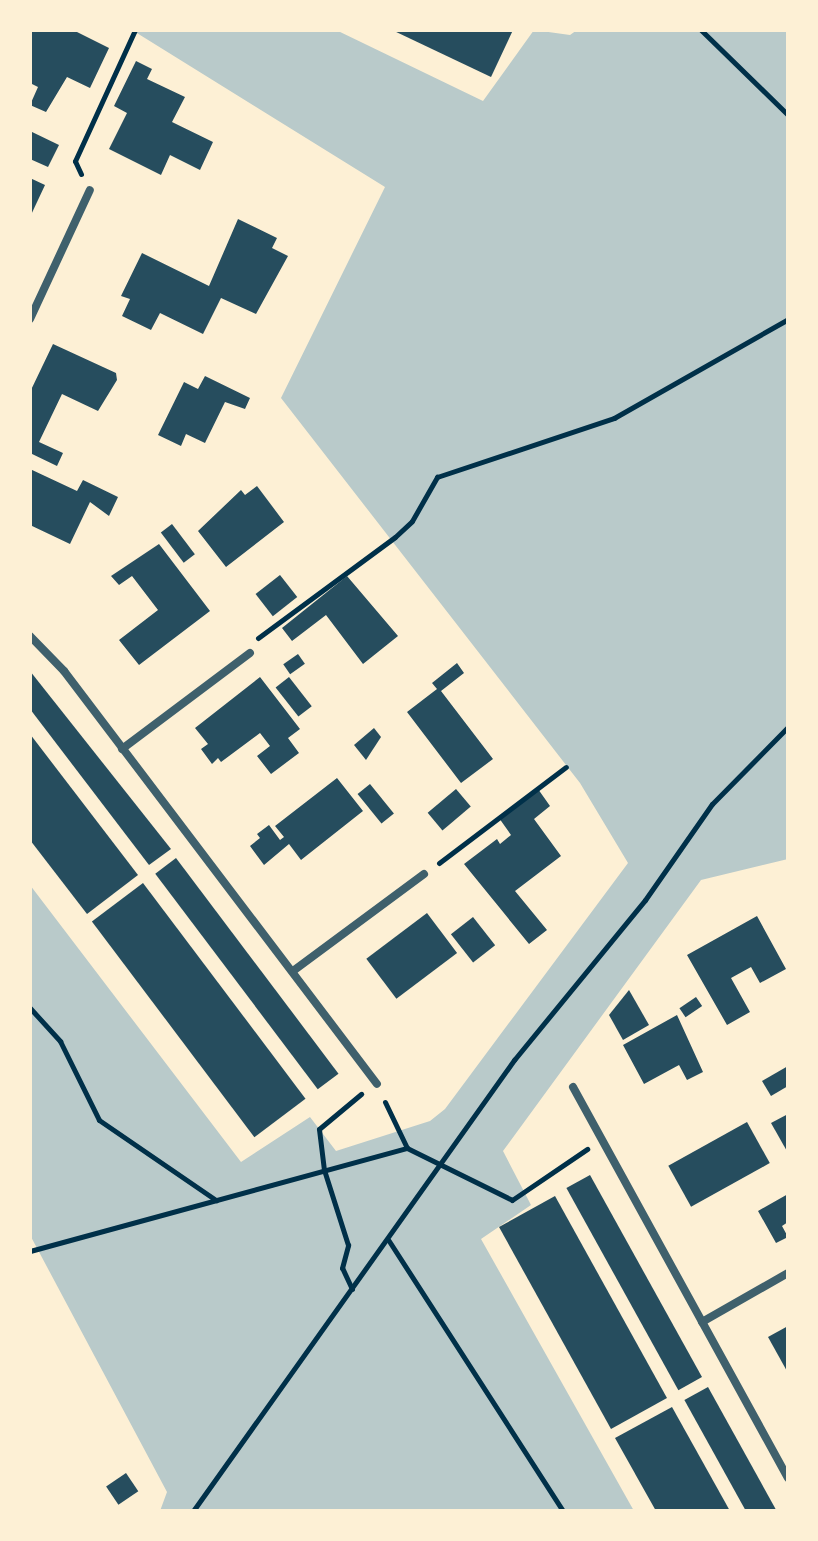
<!DOCTYPE html>
<style>
body{margin:0}
#map{position:relative;width:818px;height:1541px;overflow:hidden;background:#fdf0d5;font-family:Bitter,serif}
div>[style]{position:absolute}
.green>*{inset:0;background:#b9caca}
.building>*{inset:0;background:#264d5e;transform-origin:0 0}
.path>*{height:5px;margin:-2.5px;padding:0 2.5px;transform-origin:2.5px;border-radius:2.5px;background:#003049}
.minor>*{height:8px;margin:-4px;padding:0 4px;transform-origin:4px;border-radius:4px;background:#3f606c}
span{translate:-50% -50%;white-space:nowrap;text-align:center;line-height:1.15;-webkit-text-stroke:6px #fdf0d5;paint-order:stroke}
.frame{position:absolute;inset:0;border:32px solid #fdf0d5;pointer-events:none}
</style>
<div id="map">
<div class="green">
<div style="clip-path:polygon(132px 30px,336px 30px,483px 101px,534px 30px,570px 35px,577px 30px,788px 30px,788px 859px,701px 880px,503px 1151px,531px 1205px,481px 1239px,634px 1511px,160px 1511px,167px 1492px,30px 1235px,30px 885px,241px 1162px,310px 1117px,336px 1151px,430px 1121px,445px 1109px,628px 863px,580px 783px,281px 398px,385px 187px)"></div>
</div>
<div class="building">
<div style="clip-path:polygon(30px 30px,73px 30px,109px 48px,90px 88px,67px 77px,46px 112px,30px 105px,38px 87px,30px 83px)"></div>
<div style="clip-path:polygon(392px 30px,513px 30px,491px 77px)"></div>
<div style="clip-path:polygon(136px 61px,152px 69px,147px 79px,185px 97px,172px 122px,213px 142px,200px 170px,170px 155px,161px 175px,109px 149px,127px 113px,114px 106px)"></div>
<div style="clip-path:polygon(30px 131px,59px 145px,48px 167px,30px 159px)"></div>
<div style="clip-path:polygon(30px 178px,45px 185px,30px 217px)"></div>
<div style="clip-path:polygon(238px 219px,277px 238px,272px 248px,288px 256px,256px 314px,221px 298px,203px 334px,160px 313px,151px 330px,122px 316px,130px 299px,121px 296px,142px 253px,209px 286px)"></div>
<div style="clip-path:polygon(53px 344px,116px 373px,117px 380px,98px 411px,62px 394px,39px 442px,63px 453px,57px 466px,30px 453px,30px 392px)"></div>
<div style="clip-path:polygon(205px 376px,250px 398px,245px 409px,225px 402px,205px 443px,186px 434px,181px 446px,158px 435px,184px 382px,198px 389px)"></div>
<div style="clip-path:polygon(30px 469px,77px 491px,83px 480px,118px 497px,109px 516px,90px 502px,70px 544px,30px 525px)"></div>
<div style="clip-path:polygon(257px 486px,284px 522px,226px 567px,198px 531px,241px 490px,245px 495px)"></div>
<div style="left:172px;top:524px;width:38px;height:14px;rotate:53deg"></div>
<div style="clip-path:polygon(159px 544px,210px 611px,139px 665px,119px 640px,158px 610px,132px 576px,119px 585px,111px 576px)"></div>
<div style="left:280px;top:575px;width:28px;height:31px;rotate:52deg"></div>
<div style="clip-path:polygon(347px 576px,398px 636px,363px 664px,326px 615px,292px 641px,282px 628px)"></div>
<div style="left:298px;top:654px;width:12px;height:18px;rotate:55deg"></div>
<div style="clip-path:polygon(457px 663px,464px 673px,441px 691px,493px 759px,461px 783px,407px 712px,437px 689px,432px 683px)"></div>
<div style="clip-path:polygon(30px 671px,171px 849px,149px 865px,30px 709px)"></div>
<div style="clip-path:polygon(260px 677px,300px 729px,288px 738px,299px 753px,271px 774px,257px 756px,270px 746px,260px 733px,221px 762px,218px 758px,212px 764px,201px 749px,208px 744px,195px 728px)"></div>
<div style="left:289px;top:677px;width:37px;height:17px;rotate:52deg"></div>
<div style="clip-path:polygon(374px 728px,381px 737px,366px 760px,354px 745px)"></div>
<div style="clip-path:polygon(30px 734px,138px 875px,87px 914px,30px 840px)"></div>
<div style="clip-path:polygon(337px 778px,363px 811px,301px 860px,289px 844px,264px 865px,250px 846px,260px 838px,257px 834px,269px 825px,280px 840px,284px 837px,275px 826px)"></div>
<div style="left:370px;top:784px;width:38px;height:16px;rotate:51deg"></div>
<div style="left:456px;top:789px;width:23px;height:37px;rotate:50deg"></div>
<div style="clip-path:polygon(538px 789px,550px 806px,534px 819px,561px 856px,515px 891px,547px 930px,529px 944px,464px 864px,497px 839px,500px 844px,511px 835px,499px 818px)"></div>
<div style="left:176px;top:858px;width:270px;height:26px;rotate:53deg"></div>
<div style="left:143px;top:883px;width:270px;height:64px;rotate:53deg"></div>
<div style="left:427px;top:913px;width:50px;height:76px;rotate:53deg"></div>
<div style="clip-path:polygon(757px 916px,786px 969px,760px 983px,751px 967px,731px 978px,750px 1012px,727px 1025px,687px 955px)"></div>
<div style="left:473px;top:917px;width:36px;height:28px;rotate:52deg"></div>
<div style="clip-path:polygon(629px 990px,649px 1025px,623px 1040px,609px 1015px)"></div>
<div style="left:696px;top:997px;width:11px;height:20px;rotate:56deg"></div>
<div style="clip-path:polygon(677px 1015px,703px 1072px,687px 1080px,679px 1065px,644px 1084px,623px 1045px)"></div>
<div style="clip-path:polygon(788px 1066px,788px 1086px,771px 1096px,762px 1081px)"></div>
<div style="clip-path:polygon(788px 1114px,788px 1153px,771px 1123px)"></div>
<div style="left:747px;top:1122px;width:47px;height:90px;rotate:61deg"></div>
<div style="left:590px;top:1175px;width:231px;height:27px;rotate:61deg"></div>
<div style="clip-path:polygon(788px 1194px,788px 1222px,782px 1226px,788px 1237px,776px 1243px,758px 1211px)"></div>
<div style="left:555px;top:1196px;width:231px;height:64px;rotate:61deg"></div>
<div style="clip-path:polygon(788px 1326px,788px 1373px,768px 1337px)"></div>
<div style="left:708px;top:1387px;width:142px;height:27px;rotate:61deg"></div>
<div style="clip-path:polygon(672px 1407px,730px 1511px,656px 1511px,615px 1438px)"></div>
<div style="left:126px;top:1473px;width:22px;height:24px;rotate:56deg"></div>
</div>
<div class="path">
<div style="left:701px;top:30px;width:122px;rotate:44.3deg"></div>
<div style="left:81px;top:174px;width:14px;rotate:-115deg"></div>
<div style="left:75px;top:161px;width:144px;rotate:-65.4deg"></div>
<div style="left:258px;top:638px;width:170px;rotate:-36.4deg"></div>
<div style="left:395px;top:537px;width:23px;rotate:-43deg"></div>
<div style="left:412px;top:521px;width:51px;rotate:-60.4deg"></div>
<div style="left:437px;top:477px;width:187px;rotate:-18.4deg"></div>
<div style="left:614px;top:418px;width:200px;rotate:-29.6deg"></div>
<div style="left:439px;top:863px;width:159px;rotate:-37.1deg"></div>
<div style="left:30px;top:1008px;width:45px;rotate:47.7deg"></div>
<div style="left:60px;top:1041px;width:88px;rotate:63.7deg"></div>
<div style="left:99px;top:1120px;width:142px;rotate:34.4deg"></div>
<div style="left:385px;top:1102px;width:51px;rotate:64.4deg"></div>
<div style="left:407px;top:1148px;width:117px;rotate:26.3deg"></div>
<div style="left:512px;top:1200px;width:91px;rotate:-34.2deg"></div>
<div style="left:389px;top:1241px;width:321px;rotate:57.2deg"></div>
<div style="left:30px;top:1251px;width:391px;rotate:-15.3deg"></div>
<div style="left:352px;top:1289px;width:23px;rotate:-115deg"></div>
<div style="left:342px;top:1268px;width:24px;rotate:-75deg"></div>
<div style="left:348px;top:1245px;width:79px;rotate:-107.7deg"></div>
<div style="left:324px;top:1170px;width:41px;rotate:-97deg"></div>
<div style="left:319px;top:1129px;width:55px;rotate:-39.8deg"></div>
<div style="left:193px;top:1511px;width:554px;rotate:-54.56deg"></div>
<div style="left:514px;top:1060px;width:207px;rotate:-50.7deg"></div>
<div style="left:645px;top:900px;width:117px;rotate:-55.1deg"></div>
<div style="left:712px;top:804px;width:108px;rotate:-45.4deg"></div>
</div>
<div class="minor">
<div style="left:30px;top:319px;width:142px;rotate:-65.1deg"></div>
<div style="left:30px;top:636px;width:49px;rotate:45.8deg"></div>
<div style="left:64px;top:671px;width:518px;rotate:52.84deg"></div>
<div style="left:122px;top:749px;width:160px;rotate:-36.9deg"></div>
<div style="left:293px;top:971px;width:163px;rotate:-36.5deg"></div>
<div style="left:573px;top:1087px;width:446px;rotate:61.2deg"></div>
<div style="left:702px;top:1322px;width:99px;rotate:-29.7deg"></div>
</div>
<div class="frame"></div>
</div>
